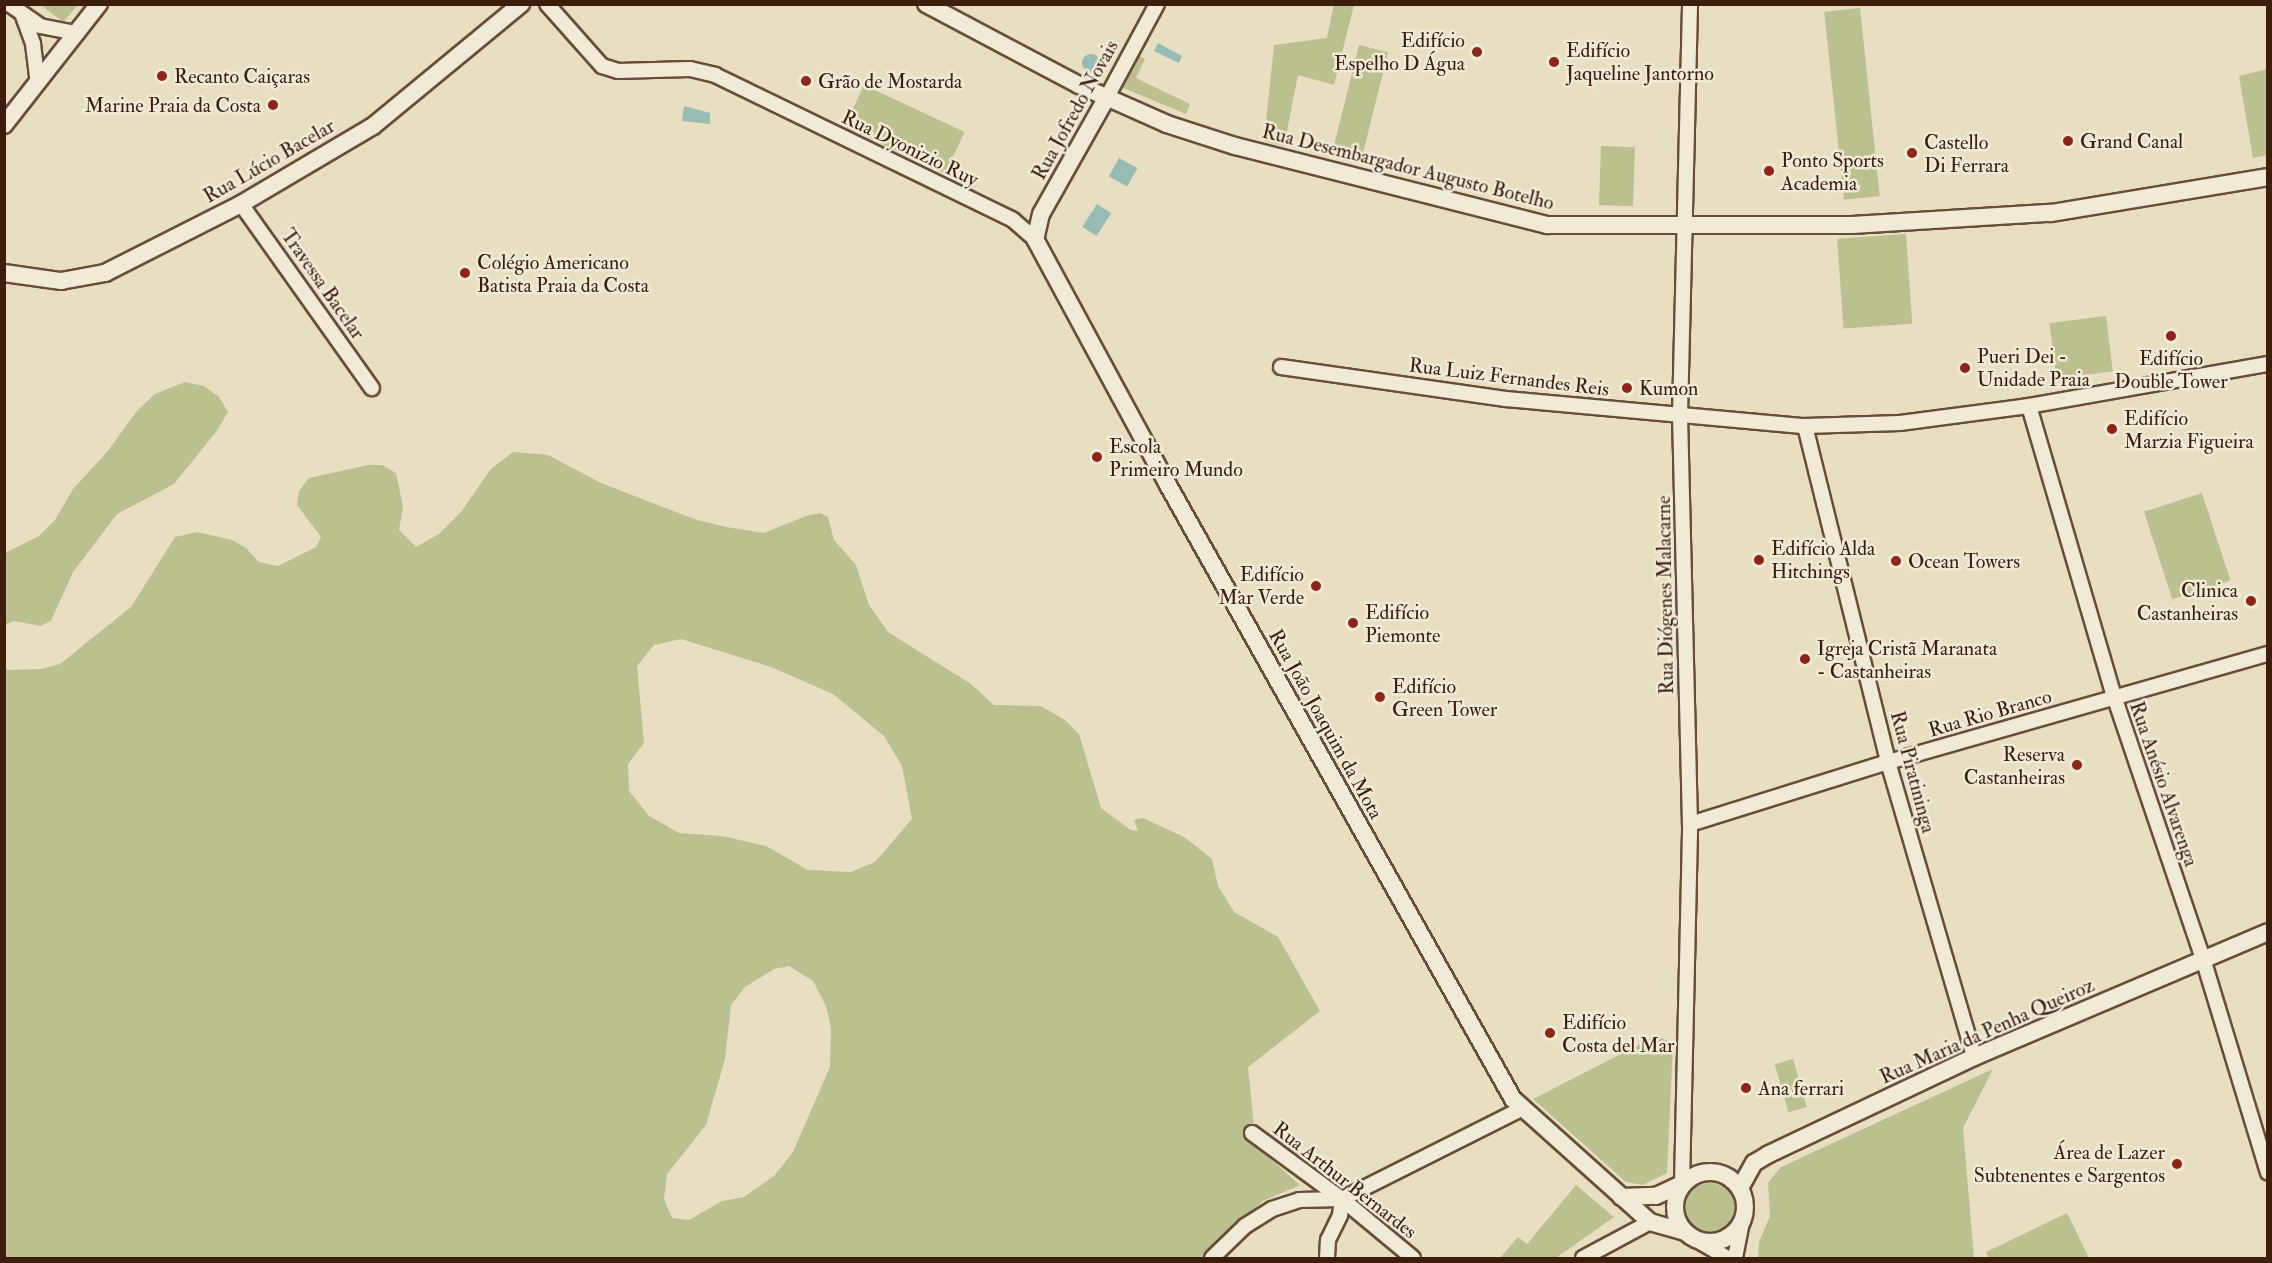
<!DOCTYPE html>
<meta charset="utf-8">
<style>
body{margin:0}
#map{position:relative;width:2272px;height:1263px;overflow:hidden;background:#e8dec1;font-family:"IM FELL Double Pica",serif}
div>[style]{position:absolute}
.green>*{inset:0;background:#bcc08e;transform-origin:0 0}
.round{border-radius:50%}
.water>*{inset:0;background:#97bcb3;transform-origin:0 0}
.roads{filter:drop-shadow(2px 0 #684d39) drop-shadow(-2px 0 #684d39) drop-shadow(0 2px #684d39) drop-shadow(0 -2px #684d39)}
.minor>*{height:14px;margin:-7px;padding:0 7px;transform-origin:7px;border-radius:7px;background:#f0ead7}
.tertiary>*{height:16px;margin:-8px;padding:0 8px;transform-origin:8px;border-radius:8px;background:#f0ead7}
.tertiary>.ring{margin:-8px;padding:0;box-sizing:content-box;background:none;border:16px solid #f0ead7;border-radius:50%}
.dots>*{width:16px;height:16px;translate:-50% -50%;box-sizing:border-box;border:3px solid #f0ead7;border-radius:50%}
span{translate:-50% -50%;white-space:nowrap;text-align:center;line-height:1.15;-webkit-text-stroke:5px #f0ead7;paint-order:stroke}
.poi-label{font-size:20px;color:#3d1d0c}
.right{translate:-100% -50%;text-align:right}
.left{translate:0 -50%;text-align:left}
.street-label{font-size:20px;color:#3d1d0c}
.frame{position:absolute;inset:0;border:6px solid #3d1d0c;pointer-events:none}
</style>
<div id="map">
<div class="green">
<div style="clip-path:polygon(1334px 4px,1354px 5px,1334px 85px,1298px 75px,1284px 146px,1264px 141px,1274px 45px,1327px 38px)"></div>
<div style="clip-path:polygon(41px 5px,78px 5px,63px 22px)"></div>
<div style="left:1860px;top:8px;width:189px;height:36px;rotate:84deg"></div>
<div style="left:1359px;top:45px;width:30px;height:103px;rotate:14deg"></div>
<div style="clip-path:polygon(1138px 55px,1145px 59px,1136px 78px,1190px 104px,1186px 114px,1121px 87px)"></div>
<div style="clip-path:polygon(2267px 69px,2267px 155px,2253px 158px,2239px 76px)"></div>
<div style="left:864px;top:85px;width:111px;height:46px;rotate:25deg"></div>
<div style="left:1601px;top:146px;width:34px;height:59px;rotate:2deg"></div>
<div style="left:1906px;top:234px;width:90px;height:69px;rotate:86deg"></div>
<div style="left:2106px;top:316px;width:56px;height:57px;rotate:83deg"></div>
<div style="clip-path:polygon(185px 382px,204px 386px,219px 397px,228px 412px,216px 432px,174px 484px,117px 514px,73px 572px,51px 621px,40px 626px,14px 621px,5px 625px,5px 553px,39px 536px,55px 520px,73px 489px,107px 452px,137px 411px,155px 394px)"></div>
<div style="clip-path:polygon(evenodd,513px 452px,548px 455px,601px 483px,694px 519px,726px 527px,764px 533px,806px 516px,820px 513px,828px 517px,834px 540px,856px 565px,869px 605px,888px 632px,971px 684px,994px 705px,1041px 706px,1065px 720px,1079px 734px,1101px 808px,1131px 830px,1138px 831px,1134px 820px,1143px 818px,1184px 837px,1212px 859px,1218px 886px,1234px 912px,1278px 937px,1320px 1011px,1248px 1067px,1256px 1146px,1300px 1185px,1263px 1201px,1204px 1258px,5px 1258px,4px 670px,42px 669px,60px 664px,131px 607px,175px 537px,197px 532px,232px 540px,246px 548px,259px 562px,278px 566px,316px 547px,321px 537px,297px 505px,299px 491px,309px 478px,368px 465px,382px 465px,396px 473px,403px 507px,399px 530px,416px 547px,439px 534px,461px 512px,491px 469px,513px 452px,681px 639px,771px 667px,833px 694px,884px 736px,902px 766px,912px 819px,875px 862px,851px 872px,808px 870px,766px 846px,722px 836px,679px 833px,649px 816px,629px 791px,628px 764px,644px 743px,637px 666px,654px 645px,681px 639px,513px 452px,789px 966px,813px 981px,826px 1006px,831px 1028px,830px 1067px,793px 1152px,774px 1176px,744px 1197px,722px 1201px,689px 1220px,672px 1218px,664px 1199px,667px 1174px,706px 1125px,725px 1059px,731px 1005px,745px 987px,774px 969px,789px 966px)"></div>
<div style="left:2202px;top:493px;width:92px;height:61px;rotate:72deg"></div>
<div style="clip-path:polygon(1656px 1036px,1673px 1043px,1667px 1173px,1643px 1185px,1626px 1182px,1533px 1099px)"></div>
<div style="left:1793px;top:1059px;width:50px;height:19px;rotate:74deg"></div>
<div style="clip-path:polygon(1993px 1069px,1963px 1128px,1974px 1258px,1758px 1258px,1759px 1242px,1770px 1216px,1768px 1183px,1781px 1167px)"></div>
<div class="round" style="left:1684px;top:1183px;width:52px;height:52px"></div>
<div style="clip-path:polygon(1576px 1185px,1614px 1217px,1556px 1258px,1500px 1258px,1518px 1237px,1527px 1244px)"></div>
<div style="clip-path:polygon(2067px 1213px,2089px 1258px,1989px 1258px,1986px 1252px)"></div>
</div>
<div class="water">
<div style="clip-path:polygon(1158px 43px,1182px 56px,1179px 63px,1154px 51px)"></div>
<div class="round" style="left:1082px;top:54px;width:18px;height:18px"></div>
<div style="clip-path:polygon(684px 106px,710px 113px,710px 124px,682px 121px)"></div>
<div style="left:1119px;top:158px;width:21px;height:21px;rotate:29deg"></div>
<div style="left:1097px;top:204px;width:17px;height:27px;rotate:33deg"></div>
</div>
<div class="roads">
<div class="minor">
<div style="left:9px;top:4px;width:38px;rotate:35deg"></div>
<div style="left:40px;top:26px;width:38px;rotate:11deg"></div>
<div style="left:547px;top:4px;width:83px;rotate:48.4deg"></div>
<div style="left:602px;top:66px;width:17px;rotate:17deg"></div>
<div style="left:618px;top:71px;width:72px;rotate:-1.6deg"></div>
<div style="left:690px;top:69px;width:26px;rotate:13deg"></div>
<div style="left:715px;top:75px;width:331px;rotate:25.9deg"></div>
<div style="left:1013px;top:220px;width:29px;rotate:41deg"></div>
<div style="left:23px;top:16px;width:30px;rotate:70deg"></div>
<div style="left:33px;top:44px;width:38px;rotate:83deg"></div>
<div style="left:1107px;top:97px;width:106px;rotate:-61.7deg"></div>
<div style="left:241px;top:204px;width:226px;rotate:54.6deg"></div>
<div style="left:1281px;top:367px;width:227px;rotate:8.1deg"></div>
<div style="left:1506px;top:399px;width:300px;rotate:5.2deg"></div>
<div style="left:1805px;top:426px;width:95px;rotate:-1.8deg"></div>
<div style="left:1900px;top:423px;width:130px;rotate:-7.5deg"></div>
<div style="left:2029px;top:406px;width:243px;rotate:-10deg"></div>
<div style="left:2029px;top:406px;width:302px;rotate:73.7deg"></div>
<div style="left:2114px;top:696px;width:281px;rotate:71.3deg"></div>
<div style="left:2204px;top:962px;width:220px;rotate:73.1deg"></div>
<div style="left:1805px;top:426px;width:346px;rotate:76.1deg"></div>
<div style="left:1888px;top:762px;width:307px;rotate:73.7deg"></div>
<div style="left:1690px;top:824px;width:207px;rotate:-17.4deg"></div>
<div style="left:1888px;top:762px;width:395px;rotate:-15.9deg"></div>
<div style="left:1252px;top:1133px;width:112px;rotate:36.3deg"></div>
<div style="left:1342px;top:1199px;width:92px;rotate:39.7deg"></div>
<div style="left:1682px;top:1184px;width:360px;rotate:-88.7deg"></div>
<div style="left:1690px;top:824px;width:409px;rotate:-91.4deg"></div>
<div style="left:1680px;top:415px;width:411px;rotate:-88.6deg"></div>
<div style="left:1342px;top:1199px;width:200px;rotate:-26.7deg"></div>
<div style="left:1700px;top:1242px;width:32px;rotate:30deg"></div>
<div style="left:1212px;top:1258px;width:46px;rotate:-44.1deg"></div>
<div style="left:1245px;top:1226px;width:32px;rotate:-32deg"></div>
<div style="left:1272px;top:1209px;width:28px;rotate:-18deg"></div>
<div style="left:1299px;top:1200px;width:43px;rotate:-1.3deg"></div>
<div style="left:1327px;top:1258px;width:18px;rotate:-87deg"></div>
<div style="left:1328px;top:1240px;width:28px;rotate:-64deg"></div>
<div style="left:1340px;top:1215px;width:16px;rotate:-83deg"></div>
<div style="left:1583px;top:1258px;width:76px;rotate:-28.2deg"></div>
<div style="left:1735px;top:1258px;width:36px;rotate:-79deg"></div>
</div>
<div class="tertiary">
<div style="left:926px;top:4px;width:173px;rotate:27.9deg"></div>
<div style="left:1079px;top:85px;width:96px;rotate:23.9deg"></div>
<div style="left:1167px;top:124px;width:71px;rotate:17.9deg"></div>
<div style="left:1235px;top:146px;width:322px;rotate:14.2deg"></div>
<div style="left:1547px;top:225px;width:305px"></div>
<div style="left:1852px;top:225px;width:199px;rotate:-3.5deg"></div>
<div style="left:2051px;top:213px;width:220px;rotate:-9.4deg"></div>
<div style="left:1107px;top:97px;width:134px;rotate:119.4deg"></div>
<div style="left:1041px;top:214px;width:26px;rotate:103deg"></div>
<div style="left:1035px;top:239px;width:280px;rotate:61.6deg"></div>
<div style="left:1168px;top:485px;width:704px;rotate:60.67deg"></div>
<div style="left:1513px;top:1099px;width:184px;rotate:41.9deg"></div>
<div style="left:1650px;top:1222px;width:36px;rotate:16deg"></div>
<div style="left:4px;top:125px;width:154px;rotate:-51.9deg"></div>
<div style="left:4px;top:273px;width:58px;rotate:8deg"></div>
<div style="left:61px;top:281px;width:45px;rotate:-10.3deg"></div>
<div style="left:105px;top:273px;width:153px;rotate:-26.9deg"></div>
<div style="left:241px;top:204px;width:153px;rotate:-30.6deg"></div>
<div style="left:373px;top:126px;width:192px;rotate:-39.5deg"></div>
<div class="ring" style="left:1675px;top:1172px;width:54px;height:54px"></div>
<div style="left:1740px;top:1188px;width:29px;rotate:-61deg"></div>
<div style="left:1754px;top:1163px;width:17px;rotate:-31deg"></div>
<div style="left:1769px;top:1154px;width:227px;rotate:-25.3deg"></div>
<div style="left:1974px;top:1057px;width:319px;rotate:-23deg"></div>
<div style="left:1621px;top:1197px;width:35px;rotate:-2deg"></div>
<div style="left:1656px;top:1196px;width:29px;rotate:-25deg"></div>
</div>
</div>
<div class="dots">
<div style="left:1477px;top:52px;background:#8f2418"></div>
<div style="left:1554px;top:62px;background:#8f2418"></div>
<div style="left:162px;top:76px;background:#8f2418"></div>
<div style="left:806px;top:81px;background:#8f2418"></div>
<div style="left:273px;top:105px;background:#8f2418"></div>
<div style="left:2068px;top:141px;background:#8f2418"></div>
<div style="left:1912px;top:153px;background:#8f2418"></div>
<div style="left:1769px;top:171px;background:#8f2418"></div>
<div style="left:465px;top:273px;background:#8f2418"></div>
<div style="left:2171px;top:336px;background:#8f2418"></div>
<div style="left:1965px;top:368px;background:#8f2418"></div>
<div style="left:1627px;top:388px;background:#8f2418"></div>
<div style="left:2112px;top:429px;background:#8f2418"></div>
<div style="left:1097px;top:457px;background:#8f2418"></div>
<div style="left:1759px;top:560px;background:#8f2418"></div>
<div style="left:1896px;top:561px;background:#8f2418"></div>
<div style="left:1316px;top:586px;background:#8f2418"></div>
<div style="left:2251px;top:601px;background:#8f2418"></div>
<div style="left:1353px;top:623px;background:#8f2418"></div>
<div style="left:1805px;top:659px;background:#8f2418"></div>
<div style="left:1380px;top:697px;background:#8f2418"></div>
<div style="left:2077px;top:765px;background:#8f2418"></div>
<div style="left:1550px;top:1033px;background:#8f2418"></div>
<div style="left:1746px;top:1088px;background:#8f2418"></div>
<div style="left:2177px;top:1164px;background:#8f2418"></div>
</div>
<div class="poi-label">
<span class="right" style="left:1465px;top:52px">Edifício<br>Espelho D Água</span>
<span class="left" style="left:1566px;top:62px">Edifício<br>Jaqueline Jantorno</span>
<span class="left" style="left:174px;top:76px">Recanto Caiçaras</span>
<span class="left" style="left:818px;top:81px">Grão de Mostarda</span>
<span class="right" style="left:261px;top:105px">Marine Praia da Costa</span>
<span class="left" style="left:2080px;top:141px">Grand Canal</span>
<span class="left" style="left:1924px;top:154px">Castello<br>Di Ferrara</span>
<span class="left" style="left:1781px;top:172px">Ponto Sports<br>Academia</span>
<span class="left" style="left:477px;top:274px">Colégio Americano<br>Batista Praia da Costa</span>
<span class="left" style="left:1977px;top:368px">Pueri Dei -<br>Unidade Praia</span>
<span style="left:2171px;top:370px">Edifício<br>Double Tower</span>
<span class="left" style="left:1639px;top:388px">Kumon</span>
<span class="left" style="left:2124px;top:430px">Edifício<br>Marzia Figueira</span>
<span class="left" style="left:1109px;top:458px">Escola<br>Primeiro Mundo</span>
<span class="left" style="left:1771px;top:560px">Edifício Alda<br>Hitchings</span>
<span class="left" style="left:1908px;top:561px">Ocean Towers</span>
<span class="right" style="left:1304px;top:586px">Edifício<br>Mar Verde</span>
<span class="right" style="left:2238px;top:602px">Clinica<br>Castanheiras</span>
<span class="left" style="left:1365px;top:624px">Edifício<br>Piemonte</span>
<span class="left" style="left:1817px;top:660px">Igreja Cristã Maranata<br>- Castanheiras</span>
<span class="left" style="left:1392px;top:698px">Edifício<br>Green Tower</span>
<span class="right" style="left:2065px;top:766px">Reserva<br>Castanheiras</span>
<span class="left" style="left:1562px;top:1034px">Edifício<br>Costa del Mar</span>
<span class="left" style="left:1758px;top:1088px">Ana ferrari</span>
<span class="right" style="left:2165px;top:1164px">Área de Lazer<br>Subtenentes e Sargentos</span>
</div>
<div class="street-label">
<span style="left:1075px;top:110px;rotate:-61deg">Rua Jofredo Novais</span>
<span style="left:910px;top:148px;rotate:26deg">Rua Dyonizio Ruy</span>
<span style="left:269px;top:161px;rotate:-30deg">Rua Lúcio Bacelar</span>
<span style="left:1408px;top:167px;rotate:14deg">Rua Desembargador Augusto Botelho</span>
<span style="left:323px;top:284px;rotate:55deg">Travessa Bacelar</span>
<span style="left:1509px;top:377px;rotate:7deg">Rua Luiz Fernandes Reis</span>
<span style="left:1665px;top:595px;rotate:-91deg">Rua Diógenes Malacarne</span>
<span style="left:1990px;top:713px;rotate:-16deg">Rua Rio Branco</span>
<span style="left:1326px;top:724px;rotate:61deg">Rua João Joaquim da Mota</span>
<span style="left:1913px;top:772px;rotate:75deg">Rua Piratininga</span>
<span style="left:2164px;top:784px;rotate:71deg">Rua Anésio Alvarenga</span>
<span style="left:1987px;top:1031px;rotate:-24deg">Rua Maria da Penha Queiroz</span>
<span style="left:1345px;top:1180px;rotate:38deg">Rua Arthur Bernardes</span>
</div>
<div class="frame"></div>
</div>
